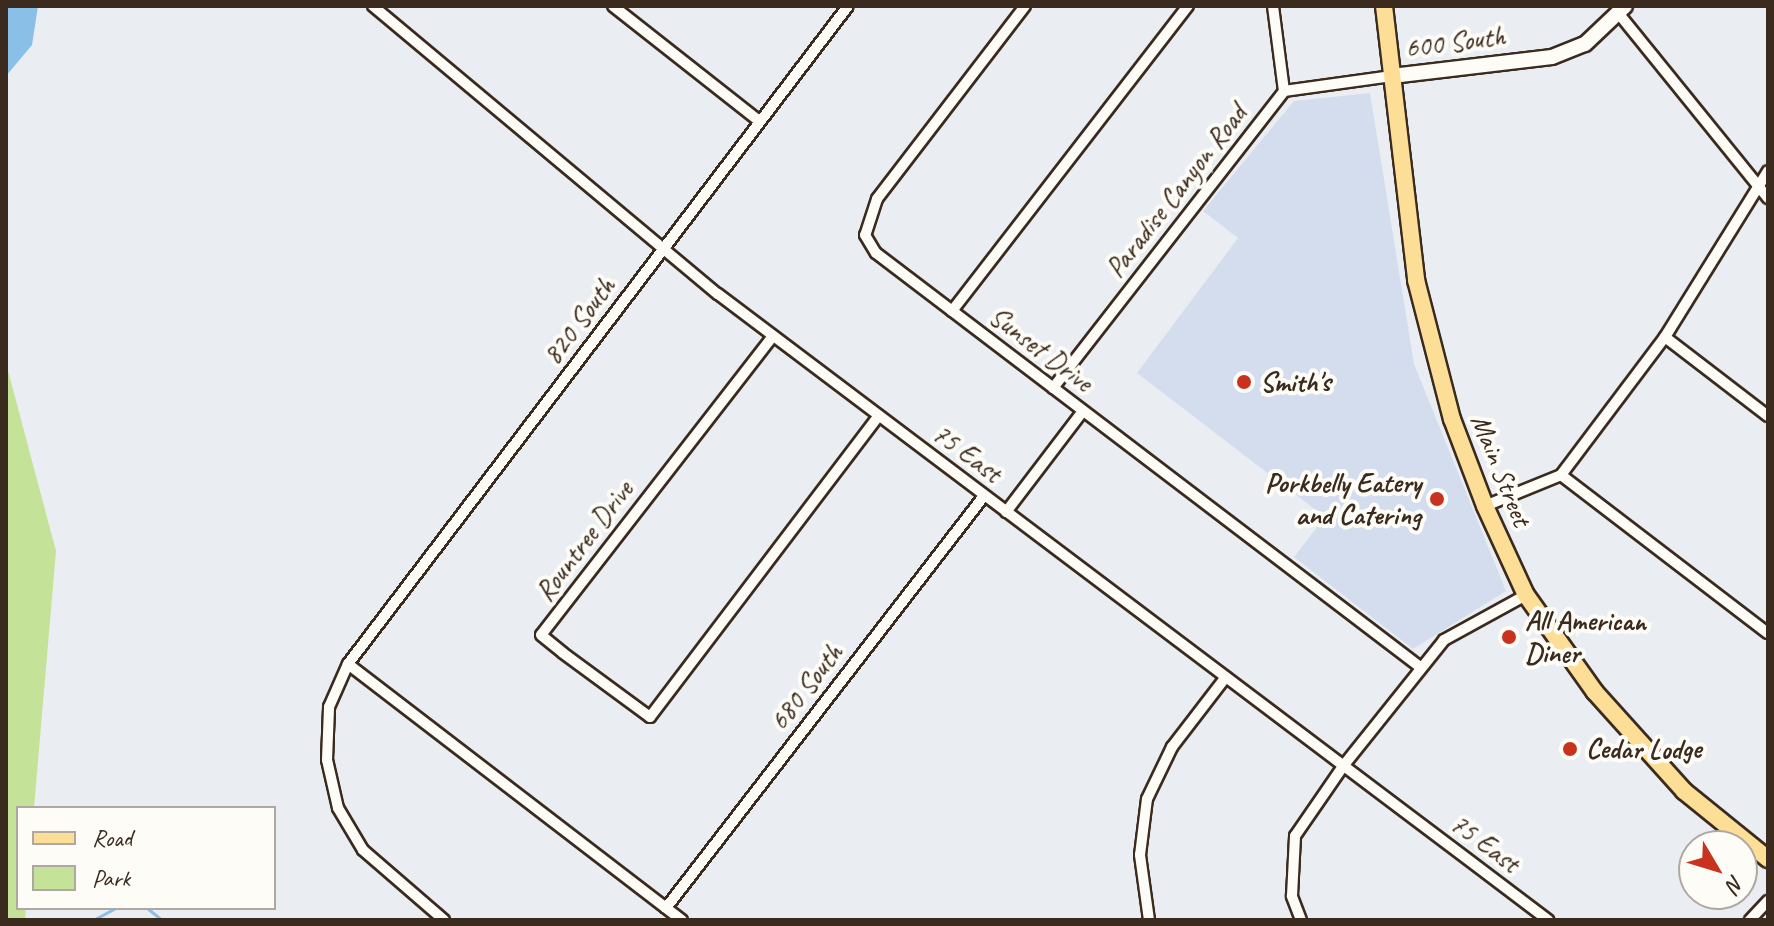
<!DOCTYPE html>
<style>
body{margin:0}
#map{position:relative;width:1774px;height:926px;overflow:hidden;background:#eaeef3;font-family:Caveat,sans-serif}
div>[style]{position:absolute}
.built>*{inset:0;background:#d3ddee}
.green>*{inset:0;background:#c5e299}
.water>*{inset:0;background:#8abfe7}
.stream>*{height:3px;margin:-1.5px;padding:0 1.5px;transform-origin:1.5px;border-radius:1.5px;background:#8abfe7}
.roads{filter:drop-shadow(2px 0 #3b2a1e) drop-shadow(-2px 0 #3b2a1e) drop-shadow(0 2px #3b2a1e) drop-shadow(0 -2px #3b2a1e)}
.minor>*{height:10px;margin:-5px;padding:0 5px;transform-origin:5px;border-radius:5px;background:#fdfcf7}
.secondary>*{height:14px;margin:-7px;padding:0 7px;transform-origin:7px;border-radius:7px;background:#fdfcf7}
.primary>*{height:16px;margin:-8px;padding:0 8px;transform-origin:8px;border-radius:8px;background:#fdde96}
.dots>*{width:22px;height:22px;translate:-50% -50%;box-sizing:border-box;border:4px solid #fdfcf7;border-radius:50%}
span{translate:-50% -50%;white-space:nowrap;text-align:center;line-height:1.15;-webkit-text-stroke:8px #fdfcf7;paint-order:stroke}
.street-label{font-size:28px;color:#3b2a1e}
.poi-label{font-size:28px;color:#3b2a1e;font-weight:700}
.left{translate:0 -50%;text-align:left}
.right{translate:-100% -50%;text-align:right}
.frame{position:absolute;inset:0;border:8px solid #3b2a1e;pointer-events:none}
.legend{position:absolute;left:16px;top:806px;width:260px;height:104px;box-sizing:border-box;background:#fdfcf7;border:2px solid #afa8a0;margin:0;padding:10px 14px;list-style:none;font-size:24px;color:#3b2a1e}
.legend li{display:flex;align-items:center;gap:16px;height:40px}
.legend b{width:40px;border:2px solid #afa8a0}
.north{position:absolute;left:1678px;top:830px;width:80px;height:80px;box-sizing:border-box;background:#fdfcf7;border:2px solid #afa8a0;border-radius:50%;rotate:128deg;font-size:22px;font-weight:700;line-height:32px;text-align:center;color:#3b2a1e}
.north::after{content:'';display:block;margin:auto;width:28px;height:36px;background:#c8321e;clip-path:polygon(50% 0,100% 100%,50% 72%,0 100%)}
</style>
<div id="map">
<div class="built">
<div style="clip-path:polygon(1370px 93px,1414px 364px,1506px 591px,1413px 649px,1294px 557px,1325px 517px,1137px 373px,1238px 238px,1203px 211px,1294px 101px)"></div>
</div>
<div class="green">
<div style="clip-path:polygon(6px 363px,56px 551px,34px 808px,18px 808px,18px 908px,26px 908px,25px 920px,6px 920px)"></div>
</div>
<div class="water">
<div style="clip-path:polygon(6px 6px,38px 6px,32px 45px,6px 76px)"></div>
</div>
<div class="stream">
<div style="left:147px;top:908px;width:19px;rotate:39deg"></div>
<div style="left:93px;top:920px;width:26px;rotate:-28deg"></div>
</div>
<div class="roads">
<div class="minor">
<div style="left:373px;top:6px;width:449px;rotate:39.9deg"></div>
<div style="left:718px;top:294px;width:1040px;rotate:37.02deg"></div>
<div style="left:613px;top:6px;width:186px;rotate:38.2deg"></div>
<div style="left:1025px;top:6px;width:243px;rotate:127.5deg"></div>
<div style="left:877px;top:199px;width:38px;rotate:108deg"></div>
<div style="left:865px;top:235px;width:21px;rotate:59deg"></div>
<div style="left:876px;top:253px;width:682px;rotate:37.26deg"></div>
<div style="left:1619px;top:14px;width:237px;rotate:51deg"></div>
<div style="left:1284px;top:91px;width:109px;rotate:-7.9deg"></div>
<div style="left:952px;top:311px;width:386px;rotate:-52.3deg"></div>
<div style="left:773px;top:336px;width:378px;rotate:127.8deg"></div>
<div style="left:541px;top:635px;width:28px;rotate:39deg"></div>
<div style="left:563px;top:653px;width:108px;rotate:36.3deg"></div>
<div style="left:650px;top:717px;width:377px;rotate:-52.8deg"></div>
<div style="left:1665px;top:337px;width:130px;rotate:37.5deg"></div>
<div style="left:1053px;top:388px;width:376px;rotate:-52.1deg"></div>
<div style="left:1284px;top:91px;width:86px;rotate:-97.4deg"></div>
<div style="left:1561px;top:475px;width:260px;rotate:37.4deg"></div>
<div style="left:1485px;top:506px;width:82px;rotate:-22.2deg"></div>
<div style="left:1561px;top:475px;width:173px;rotate:-53deg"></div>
<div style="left:1665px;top:337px;width:195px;rotate:-58.2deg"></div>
<div style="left:1006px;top:512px;width:127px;rotate:-52.7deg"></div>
<div style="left:348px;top:664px;width:421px;rotate:37.5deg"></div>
<div style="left:666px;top:908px;width:520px;rotate:-52.34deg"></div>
<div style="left:444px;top:920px;width:107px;rotate:-139.2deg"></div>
<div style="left:363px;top:850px;width:49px;rotate:-120.8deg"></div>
<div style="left:338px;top:808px;width:49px;rotate:-102.9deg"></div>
<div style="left:327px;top:760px;width:53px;rotate:-87.8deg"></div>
<div style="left:329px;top:707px;width:47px;rotate:-66.2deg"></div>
<div style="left:348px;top:664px;width:826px;rotate:-52.77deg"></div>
<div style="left:1149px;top:920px;width:66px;rotate:-97.9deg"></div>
<div style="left:1140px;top:855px;width:56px;rotate:-82.9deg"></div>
<div style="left:1147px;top:799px;width:58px;rotate:-64.3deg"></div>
<div style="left:1172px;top:747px;width:88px;rotate:-52.4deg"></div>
<div style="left:1301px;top:920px;width:26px;rotate:-111deg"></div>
<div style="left:1292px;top:896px;width:60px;rotate:-87.1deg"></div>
<div style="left:1295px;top:836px;width:86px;rotate:-55.4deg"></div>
<div style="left:1344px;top:765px;width:160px;rotate:-51.3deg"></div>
<div style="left:1444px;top:640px;width:94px;rotate:-28.8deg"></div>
<div style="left:1750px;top:920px;width:26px;rotate:-47deg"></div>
</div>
<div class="secondary">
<div style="left:1392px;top:76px;width:161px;rotate:-6.8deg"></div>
<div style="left:1552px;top:57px;width:35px;rotate:-22deg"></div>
<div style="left:1585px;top:44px;width:55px;rotate:-43.5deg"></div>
</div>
<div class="primary">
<div style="left:1384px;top:6px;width:276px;rotate:83.3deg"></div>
<div style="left:1416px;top:280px;width:144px;rotate:75.5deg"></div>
<div style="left:1452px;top:419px;width:93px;rotate:69.2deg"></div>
<div style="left:1485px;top:506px;width:98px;rotate:65.3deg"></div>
<div style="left:1526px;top:595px;width:119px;rotate:54.6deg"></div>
<div style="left:1595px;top:692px;width:133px;rotate:48deg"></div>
<div style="left:1684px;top:791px;width:108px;rotate:39deg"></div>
</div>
</div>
<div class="dots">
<div style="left:1244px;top:382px;background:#c8321e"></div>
<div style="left:1437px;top:499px;background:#c8321e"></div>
<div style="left:1509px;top:637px;background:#c8321e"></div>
<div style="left:1570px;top:749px;background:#c8321e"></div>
</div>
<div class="street-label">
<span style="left:1455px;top:42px;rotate:-7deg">600 South</span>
<span style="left:1176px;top:191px;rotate:-52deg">Paradise Canyon Road</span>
<span style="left:579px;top:321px;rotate:-53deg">820 South</span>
<span style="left:1041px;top:349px;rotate:37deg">Sunset Drive</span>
<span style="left:967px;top:453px;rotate:37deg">75 East</span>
<span style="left:1501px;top:470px;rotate:68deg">Main Street</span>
<span style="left:584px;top:541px;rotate:-53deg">Rountree Drive</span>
<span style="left:806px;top:687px;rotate:-52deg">680 South</span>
<span style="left:1485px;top:843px;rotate:37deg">75 East</span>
</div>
<div class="poi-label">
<span class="left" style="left:1260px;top:382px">Smith's</span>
<span class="right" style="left:1421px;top:499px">Porkbelly Eatery<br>and Catering</span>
<span class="left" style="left:1525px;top:637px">All American<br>Diner</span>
<span class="left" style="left:1586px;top:749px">Cedar Lodge</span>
</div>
<div class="frame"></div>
<ul class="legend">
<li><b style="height:10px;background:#fdde96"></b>Road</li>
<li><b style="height:22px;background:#c5e299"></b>Park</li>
</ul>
<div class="north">N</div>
</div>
